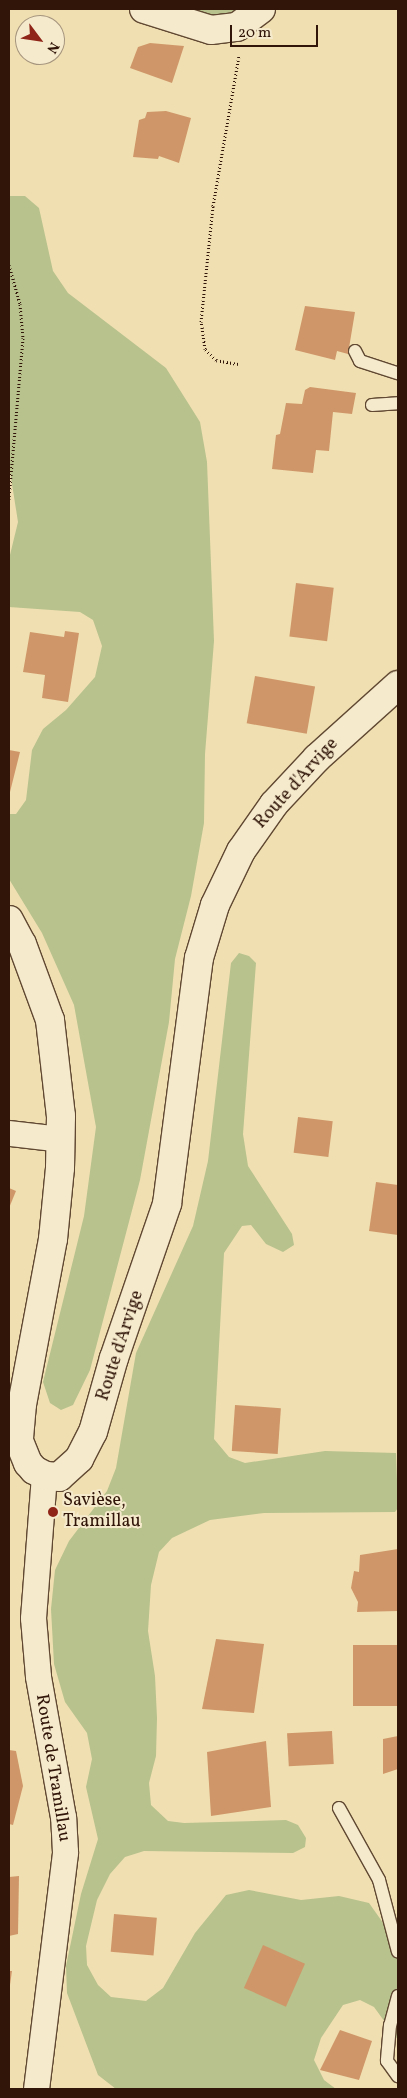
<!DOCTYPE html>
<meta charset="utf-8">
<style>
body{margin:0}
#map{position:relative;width:407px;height:2098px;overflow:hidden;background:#f0dfb1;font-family:Vollkorn,serif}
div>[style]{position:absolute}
.green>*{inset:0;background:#b7c28d}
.building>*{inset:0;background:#cf9769;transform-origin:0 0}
.path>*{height:3px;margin-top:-1.5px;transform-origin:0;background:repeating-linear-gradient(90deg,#301508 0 1px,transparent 0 3.5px)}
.roads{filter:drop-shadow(1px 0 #604832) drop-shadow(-1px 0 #604832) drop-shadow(0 1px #604832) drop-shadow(0 -1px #604832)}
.service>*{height:12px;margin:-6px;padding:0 6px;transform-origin:6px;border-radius:6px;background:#f5eacc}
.minor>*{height:25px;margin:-12.5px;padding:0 12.5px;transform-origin:12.5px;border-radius:12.5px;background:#f5eacc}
.tertiary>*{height:28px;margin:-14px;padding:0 14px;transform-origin:14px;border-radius:14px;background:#f5eacc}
.dots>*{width:14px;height:14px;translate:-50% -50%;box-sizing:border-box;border:2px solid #f5eacc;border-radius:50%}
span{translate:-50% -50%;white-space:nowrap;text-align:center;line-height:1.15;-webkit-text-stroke:4px #f5eacc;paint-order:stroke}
.street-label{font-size:18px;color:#301508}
.poi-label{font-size:18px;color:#301508}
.left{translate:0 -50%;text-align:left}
.frame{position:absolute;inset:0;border:10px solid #301508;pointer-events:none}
.north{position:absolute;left:15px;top:15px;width:50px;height:50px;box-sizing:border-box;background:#f5eacc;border:1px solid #a6957e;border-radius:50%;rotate:121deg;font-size:14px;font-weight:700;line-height:20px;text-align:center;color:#301508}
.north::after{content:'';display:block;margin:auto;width:18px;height:22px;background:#8f2418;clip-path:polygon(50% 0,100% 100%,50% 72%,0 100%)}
.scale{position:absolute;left:230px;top:25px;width:88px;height:22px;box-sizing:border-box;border:2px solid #301508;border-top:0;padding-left:6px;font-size:15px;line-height:18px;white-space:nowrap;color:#301508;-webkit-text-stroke:4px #f5eacc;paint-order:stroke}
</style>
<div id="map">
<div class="green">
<div style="clip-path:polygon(168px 9px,240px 9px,205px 20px)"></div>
<div style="clip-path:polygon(9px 196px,25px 196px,39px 208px,53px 271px,68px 293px,166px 368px,200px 422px,207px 462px,214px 641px,205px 754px,204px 823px,191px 896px,175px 959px,169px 1022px,140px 1180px,90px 1370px,73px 1405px,61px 1410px,50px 1403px,43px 1382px,84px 1216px,96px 1127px,74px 1005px,42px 933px,9px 879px,9px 814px,16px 814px,26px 800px,32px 750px,43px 729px,66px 710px,95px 677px,102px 646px,93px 620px,80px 612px,9px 607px,9px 559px,18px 522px,9px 465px)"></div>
<div style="clip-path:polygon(239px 953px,249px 956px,256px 963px,243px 1134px,248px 1166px,292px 1234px,294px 1245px,283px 1252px,266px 1244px,251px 1225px,242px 1226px,224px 1253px,214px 1439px,229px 1457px,245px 1463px,325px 1451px,396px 1453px,398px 1508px,395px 1512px,264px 1513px,210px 1520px,172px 1538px,159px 1552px,151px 1585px,148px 1631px,155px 1676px,157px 1718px,156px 1756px,149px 1783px,151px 1805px,168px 1821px,184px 1823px,286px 1820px,298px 1825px,306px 1838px,305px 1847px,293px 1853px,144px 1851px,125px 1857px,110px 1874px,97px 1900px,86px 1946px,87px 1965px,98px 1985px,111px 1997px,146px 2001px,163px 1988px,195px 1933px,226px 1895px,249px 1890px,301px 1900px,339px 1896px,369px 1903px,398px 1944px,398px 2040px,374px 2007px,360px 2000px,343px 2005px,321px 2038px,314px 2060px,324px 2080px,336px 2089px,116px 2089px,98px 2075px,67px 1993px,66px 1966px,81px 1894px,98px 1839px,86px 1787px,92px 1759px,87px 1733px,65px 1702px,54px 1664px,51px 1609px,55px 1570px,69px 1541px,107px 1491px,116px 1468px,136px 1353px,193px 1226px,208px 1161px,231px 963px)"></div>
</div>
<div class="building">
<div style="clip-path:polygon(150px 43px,184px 46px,172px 83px,130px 68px,138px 47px)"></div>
<div style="clip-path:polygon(166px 111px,191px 118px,179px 163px,159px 156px,158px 159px,133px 157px,139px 120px,145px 118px,147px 112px)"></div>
<div style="clip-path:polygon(305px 306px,355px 312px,348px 354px,337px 351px,335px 360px,295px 350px)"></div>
<div style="clip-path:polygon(310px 387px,356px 393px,352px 414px,333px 412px,329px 451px,316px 450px,313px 473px,272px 469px,276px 435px,280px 434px,286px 403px,302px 404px,305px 390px)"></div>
<div style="left:296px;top:583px;width:38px;height:54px;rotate:7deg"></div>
<div style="clip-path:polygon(65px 631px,79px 633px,68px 702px,42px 698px,45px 675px,23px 672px,30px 632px,64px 637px)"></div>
<div style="left:255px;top:676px;width:61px;height:48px;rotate:10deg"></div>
<div style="clip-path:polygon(9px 750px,20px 752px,9px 796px)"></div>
<div style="left:298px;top:1117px;width:35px;height:36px;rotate:7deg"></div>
<div style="clip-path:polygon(376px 1182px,398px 1185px,398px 1235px,369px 1231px)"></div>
<div style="clip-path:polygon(9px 1188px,16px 1191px,9px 1208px)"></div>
<div style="left:235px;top:1405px;width:46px;height:46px;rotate:4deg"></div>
<div style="clip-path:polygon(398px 1549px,398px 1611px,357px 1612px,358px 1602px,351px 1588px,354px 1571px,359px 1572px,360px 1555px)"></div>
<div style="clip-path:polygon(216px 1639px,264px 1644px,254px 1713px,202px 1709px)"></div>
<div style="left:398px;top:1645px;width:61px;height:45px;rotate:90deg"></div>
<div style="left:332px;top:1731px;width:33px;height:45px;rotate:87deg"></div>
<div style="clip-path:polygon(398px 1736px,398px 1769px,383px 1774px,383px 1739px)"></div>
<div style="clip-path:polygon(266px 1741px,271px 1807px,211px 1816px,207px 1752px)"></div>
<div style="clip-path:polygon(9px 1750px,16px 1751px,23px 1786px,13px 1825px,9px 1824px)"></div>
<div style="clip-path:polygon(19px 1876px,18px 1934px,9px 1936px,9px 1877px)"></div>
<div style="left:114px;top:1914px;width:43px;height:38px;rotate:5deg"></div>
<div style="left:263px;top:1945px;width:46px;height:47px;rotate:24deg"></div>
<div style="clip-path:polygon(9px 1971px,12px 1971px,10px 1985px,9px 1985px)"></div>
<div style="clip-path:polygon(340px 2030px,372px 2041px,359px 2080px,320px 2070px)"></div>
</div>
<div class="path">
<div style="left:9px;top:265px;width:41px;rotate:74.2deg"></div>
<div style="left:20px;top:304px;width:34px;rotate:85deg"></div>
<div style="left:23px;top:338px;width:162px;rotate:95deg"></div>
<div style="left:238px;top:364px;width:22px;rotate:-170deg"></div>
<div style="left:216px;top:360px;width:16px;rotate:-135deg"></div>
<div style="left:205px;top:349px;width:27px;rotate:-98deg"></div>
<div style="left:201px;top:322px;width:117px;rotate:-84.1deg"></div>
<div style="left:213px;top:206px;width:152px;rotate:-80.2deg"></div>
</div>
<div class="roads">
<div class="service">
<div style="left:355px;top:351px;width:11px;rotate:63deg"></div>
<div style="left:360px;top:361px;width:40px;rotate:18deg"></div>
<div style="left:372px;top:405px;width:26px;rotate:-4deg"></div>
<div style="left:339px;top:1808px;width:82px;rotate:60.9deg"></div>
<div style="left:379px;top:1880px;width:74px;rotate:75.2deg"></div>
<div style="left:398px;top:1996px;width:30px;rotate:105deg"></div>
<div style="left:390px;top:2025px;width:36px;rotate:95deg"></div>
<div style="left:387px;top:2061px;width:19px;rotate:54deg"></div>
</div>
<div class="minor">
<div style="left:9px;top:1133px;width:52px;rotate:6.6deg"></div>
<div style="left:36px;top:2089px;width:239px;rotate:-83deg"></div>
<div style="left:65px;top:1852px;width:35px;rotate:-93deg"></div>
<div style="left:63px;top:1817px;width:143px;rotate:-100.1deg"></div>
<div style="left:38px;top:1676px;width:58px;rotate:-94.9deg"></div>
<div style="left:33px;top:1618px;width:142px;rotate:-85.6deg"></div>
</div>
<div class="tertiary">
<div style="left:144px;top:9px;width:70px;rotate:17.4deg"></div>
<div style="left:211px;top:30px;width:26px;rotate:-7deg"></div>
<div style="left:237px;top:27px;width:30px;rotate:-37deg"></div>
<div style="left:9px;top:920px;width:27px;rotate:62deg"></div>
<div style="left:22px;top:944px;width:81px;rotate:69.8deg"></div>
<div style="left:50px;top:1020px;width:97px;rotate:83.5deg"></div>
<div style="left:61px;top:1116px;width:52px;rotate:91.1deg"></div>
<div style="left:60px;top:1168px;width:71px;rotate:95.6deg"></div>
<div style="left:53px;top:1239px;width:168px;rotate:100.6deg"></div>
<div style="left:22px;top:1404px;width:37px;rotate:95deg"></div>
<div style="left:19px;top:1441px;width:24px;rotate:68deg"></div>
<div style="left:28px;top:1463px;width:9px;rotate:49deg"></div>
<div style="left:34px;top:1470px;width:13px;rotate:27deg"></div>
<div style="left:46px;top:1476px;width:13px;rotate:4deg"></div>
<div style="left:59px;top:1477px;width:27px;rotate:-42deg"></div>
<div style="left:79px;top:1459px;width:30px;rotate:-63deg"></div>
<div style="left:93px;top:1432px;width:77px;rotate:-74.2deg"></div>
<div style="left:114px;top:1358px;width:163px;rotate:-71deg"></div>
<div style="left:167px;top:1204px;width:248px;rotate:-82.6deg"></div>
<div style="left:199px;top:958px;width:55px;rotate:-73.2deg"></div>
<div style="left:215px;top:905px;width:60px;rotate:-64.3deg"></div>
<div style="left:241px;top:851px;width:57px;rotate:-54.9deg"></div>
<div style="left:274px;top:804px;width:63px;rotate:-46.9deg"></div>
<div style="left:317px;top:758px;width:109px;rotate:-42deg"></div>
</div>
</div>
<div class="dots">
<div style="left:53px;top:1512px;background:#8f2418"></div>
</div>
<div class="street-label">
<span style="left:297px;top:784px;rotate:-48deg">Route d'Arvige</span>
<span style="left:121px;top:1346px;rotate:-72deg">Route d'Arvige</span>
<span style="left:52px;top:1768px;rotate:81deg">Route de Tramillau</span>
</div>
<div class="poi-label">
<span class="left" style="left:63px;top:1512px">Savièse,<br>Tramillau</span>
</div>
<div class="frame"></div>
<div class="north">N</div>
<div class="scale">20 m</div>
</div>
